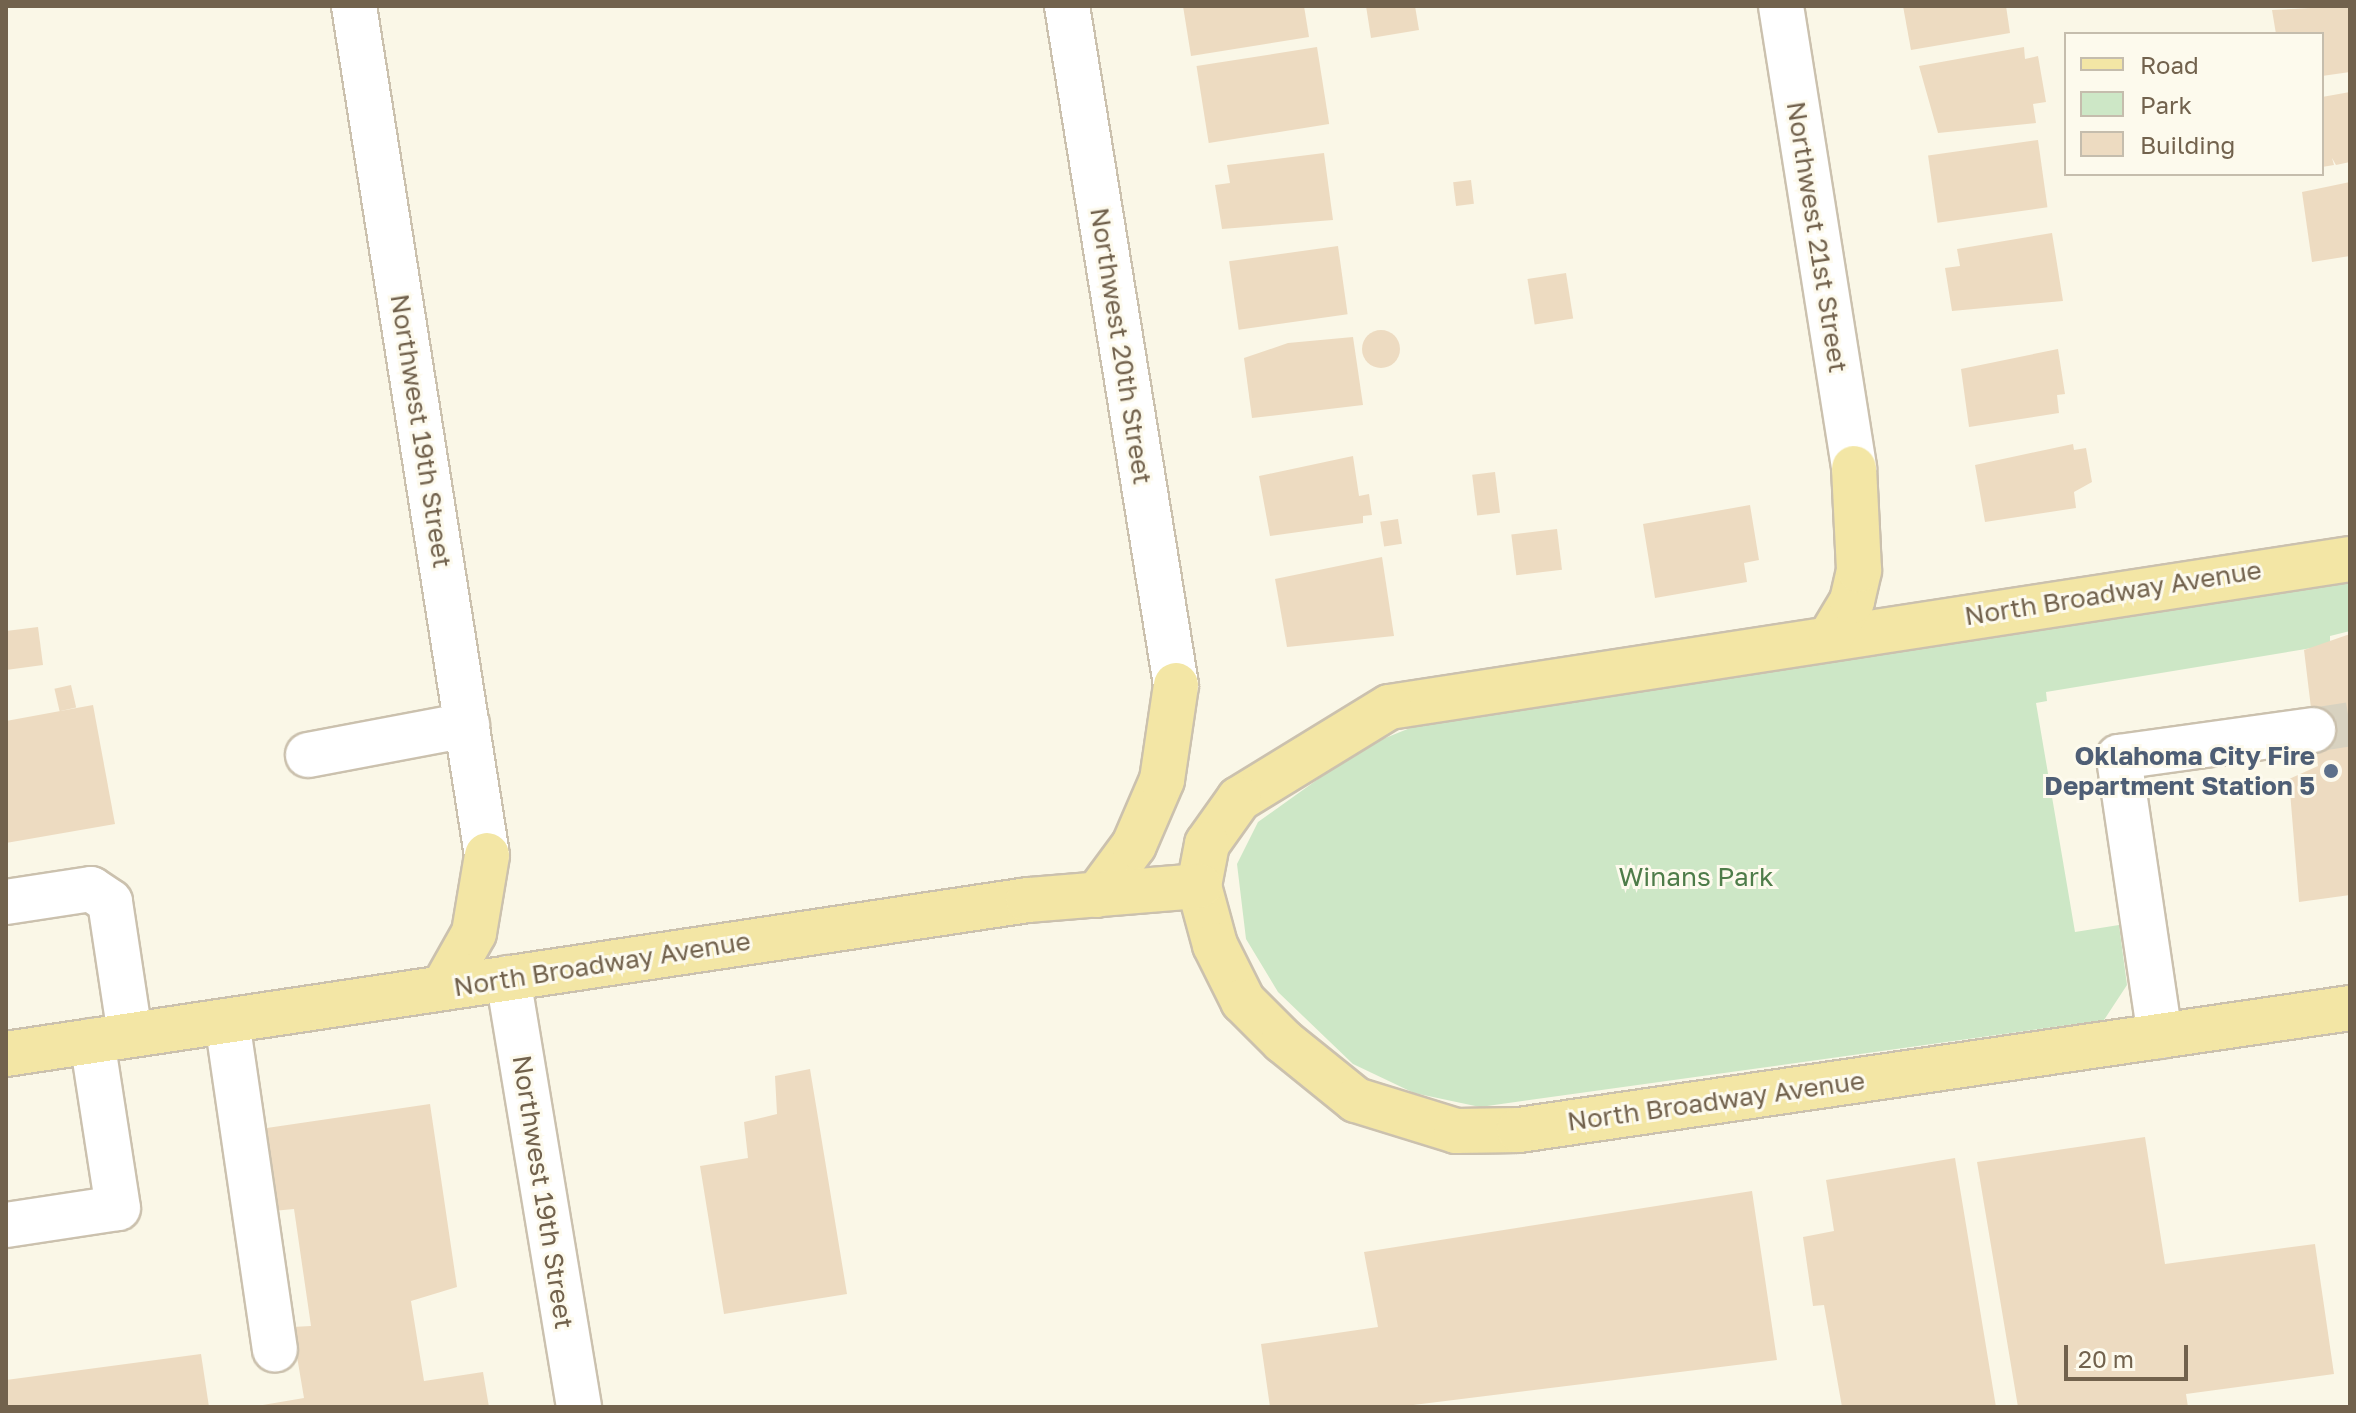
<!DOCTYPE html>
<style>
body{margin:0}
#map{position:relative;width:2356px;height:1413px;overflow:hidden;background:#faf7e7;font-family:"Golos Text",sans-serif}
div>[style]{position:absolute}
.green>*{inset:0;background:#cde7c6}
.building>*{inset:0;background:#eddbc1;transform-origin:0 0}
.round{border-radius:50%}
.minor-tunnel>*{height:44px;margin-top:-22px;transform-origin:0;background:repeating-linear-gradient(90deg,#d8d2c0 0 44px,transparent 0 66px)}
.roads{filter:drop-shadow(2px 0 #cbc1ae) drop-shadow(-2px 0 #cbc1ae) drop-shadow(0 2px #cbc1ae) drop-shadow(0 -2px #cbc1ae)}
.minor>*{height:44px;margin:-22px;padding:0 22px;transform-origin:22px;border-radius:22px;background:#fff}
.major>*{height:44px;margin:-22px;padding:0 22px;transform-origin:22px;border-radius:22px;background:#f3e6a5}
.dots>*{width:22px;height:22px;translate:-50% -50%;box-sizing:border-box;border:4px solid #fdfaed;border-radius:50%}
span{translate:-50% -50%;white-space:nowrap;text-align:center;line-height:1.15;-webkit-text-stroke:6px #fdfaed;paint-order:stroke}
.street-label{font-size:26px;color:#72624d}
.service-label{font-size:26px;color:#4e5e75;font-weight:700}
.right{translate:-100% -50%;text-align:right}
.park-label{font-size:26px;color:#4e7c49}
.frame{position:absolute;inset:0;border:8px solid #72624d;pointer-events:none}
.legend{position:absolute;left:2064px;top:32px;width:260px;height:144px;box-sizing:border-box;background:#fdfaed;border:2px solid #c5bdad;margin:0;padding:10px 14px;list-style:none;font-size:24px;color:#72624d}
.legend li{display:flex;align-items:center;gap:16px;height:40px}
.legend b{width:40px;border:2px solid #c5bdad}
.scale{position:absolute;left:2064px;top:1345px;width:124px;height:36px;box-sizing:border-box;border:4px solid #72624d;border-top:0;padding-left:10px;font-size:24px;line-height:28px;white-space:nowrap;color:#72624d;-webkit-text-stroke:6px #fdfaed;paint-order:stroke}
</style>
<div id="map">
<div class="green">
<div style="clip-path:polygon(2350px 583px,2350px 631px,2330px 636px,2330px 645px,2046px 692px,2047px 701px,2036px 703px,2075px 932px,2119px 925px,2127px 985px,2104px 1020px,1480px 1107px,1414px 1093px,1353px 1064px,1278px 992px,1246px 939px,1237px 864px,1258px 822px,1363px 747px,1420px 724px)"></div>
</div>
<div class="building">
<div style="clip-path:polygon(1183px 6px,1304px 6px,1309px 37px,1191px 56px)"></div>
<div style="clip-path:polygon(1366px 6px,1415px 6px,1419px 30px,1371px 38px)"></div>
<div style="clip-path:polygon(1903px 6px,2006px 6px,2010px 33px,1911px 50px)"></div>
<div style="clip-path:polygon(2350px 6px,2350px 72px,2322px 76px,2322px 34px,2276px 34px,2272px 10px)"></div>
<div style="left:1317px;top:47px;width:78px;height:122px;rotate:81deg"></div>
<div style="clip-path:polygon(2024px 47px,2025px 59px,2038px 56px,2046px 102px,2033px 104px,2036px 123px,1938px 133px,1919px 66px)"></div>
<div style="clip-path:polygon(2350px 92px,2350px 162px,2336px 165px,2332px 158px,2334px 165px,2322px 167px,2322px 97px)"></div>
<div style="left:2038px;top:140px;width:68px;height:111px;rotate:82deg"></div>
<div style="clip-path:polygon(1324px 153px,1333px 220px,1222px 229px,1215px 185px,1230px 183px,1227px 165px)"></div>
<div style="left:1471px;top:180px;width:24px;height:18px;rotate:83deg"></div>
<div style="clip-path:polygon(2350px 182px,2350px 256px,2312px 262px,2302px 192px)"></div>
<div style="clip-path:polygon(2052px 233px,2063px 301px,1952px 311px,1945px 268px,1960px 266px,1957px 249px)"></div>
<div style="left:1338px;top:246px;width:69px;height:110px;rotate:82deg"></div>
<div style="left:1566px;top:273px;width:46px;height:39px;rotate:81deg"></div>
<div class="round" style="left:1362px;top:330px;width:38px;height:38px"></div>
<div style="clip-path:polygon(1353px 337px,1363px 405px,1252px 418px,1244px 358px,1288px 343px)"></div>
<div style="clip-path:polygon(2058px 349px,2065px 394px,2057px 395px,2059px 413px,1969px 427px,1961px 369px)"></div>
<div style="clip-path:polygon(2073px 444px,2074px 450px,2086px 448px,2092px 482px,2074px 492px,2076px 508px,1985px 522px,1975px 465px)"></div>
<div style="clip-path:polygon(1353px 456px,1359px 496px,1369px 494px,1372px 515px,1363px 516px,1363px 523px,1270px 536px,1259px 476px)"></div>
<div style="left:1495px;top:472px;width:41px;height:23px;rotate:83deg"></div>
<div style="clip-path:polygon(1750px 505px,1759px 560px,1744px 563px,1747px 582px,1655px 598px,1643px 524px)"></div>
<div style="left:1398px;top:519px;width:25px;height:18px;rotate:81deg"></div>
<div style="left:1557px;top:529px;width:41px;height:46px;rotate:83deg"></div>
<div style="clip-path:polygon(1382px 557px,1394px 636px,1287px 647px,1275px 579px)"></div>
<div style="clip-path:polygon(38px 627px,43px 665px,6px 670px,6px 631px)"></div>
<div style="clip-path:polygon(2350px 634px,2350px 895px,2299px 902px,2289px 779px,2318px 766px,2304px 650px)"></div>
<div style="left:71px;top:685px;width:23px;height:17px;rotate:77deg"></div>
<div style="clip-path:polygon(93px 705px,115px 824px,6px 843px,6px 721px)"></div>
<div style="clip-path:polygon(810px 1069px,847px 1294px,724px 1314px,700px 1166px,748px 1158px,744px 1122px,777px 1114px,775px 1076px)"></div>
<div style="clip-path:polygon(430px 1104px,457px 1287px,411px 1301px,424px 1381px,483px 1372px,489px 1407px,251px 1407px,304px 1398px,292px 1327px,311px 1326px,294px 1209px,273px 1211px,260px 1129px)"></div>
<div style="clip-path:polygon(2145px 1137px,2165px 1264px,2315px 1244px,2334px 1374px,2186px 1394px,2188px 1407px,2018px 1407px,1977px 1162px)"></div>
<div style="clip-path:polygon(1955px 1158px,1996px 1407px,1842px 1407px,1824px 1305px,1813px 1306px,1803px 1237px,1834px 1231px,1826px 1180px)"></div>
<div style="clip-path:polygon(1752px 1191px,1777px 1360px,1397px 1407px,1270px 1407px,1261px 1344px,1378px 1327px,1364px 1252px)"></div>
<div style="clip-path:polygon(201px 1354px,209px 1407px,6px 1407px,6px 1380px)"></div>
</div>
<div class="minor-tunnel">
<div style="left:2313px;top:730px;width:37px;rotate:-9deg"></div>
</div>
<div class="roads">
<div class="minor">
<div style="left:354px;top:6px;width:859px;rotate:81.1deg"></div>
<div style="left:1067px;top:6px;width:688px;rotate:80.88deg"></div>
<div style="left:1781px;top:6px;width:468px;rotate:81deg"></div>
<div style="left:308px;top:755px;width:162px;rotate:-10.7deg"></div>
<div style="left:6px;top:902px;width:86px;rotate:-8.7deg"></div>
<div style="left:91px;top:889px;width:23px;rotate:34deg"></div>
<div style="left:110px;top:902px;width:134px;rotate:81.4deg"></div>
<div style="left:508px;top:978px;width:435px;rotate:80.6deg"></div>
<div style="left:227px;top:1021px;width:332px;rotate:81.7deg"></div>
<div style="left:2160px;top:1036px;width:282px;rotate:-98.4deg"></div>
<div style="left:2119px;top:757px;width:196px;rotate:-7.9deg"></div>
<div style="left:6px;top:1225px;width:113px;rotate:-8.6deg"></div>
<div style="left:118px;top:1208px;width:169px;rotate:-98.8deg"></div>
</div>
<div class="major">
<div style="left:2350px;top:559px;width:972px;rotate:171.24deg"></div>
<div style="left:1389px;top:707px;width:176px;rotate:148.5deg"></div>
<div style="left:1239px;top:799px;width:55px;rotate:125.4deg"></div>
<div style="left:1207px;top:844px;width:43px;rotate:100.8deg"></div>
<div style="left:1199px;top:886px;width:61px;rotate:74.8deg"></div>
<div style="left:1215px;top:945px;width:63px;rotate:63.4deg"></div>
<div style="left:1243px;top:1001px;width:57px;rotate:45deg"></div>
<div style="left:1283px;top:1041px;width:94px;rotate:38.9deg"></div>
<div style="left:1356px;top:1100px;width:105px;rotate:17.2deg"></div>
<div style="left:1456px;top:1131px;width:63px;rotate:-0.9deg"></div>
<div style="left:1519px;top:1130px;width:840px;rotate:-8.35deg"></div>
<div style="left:1831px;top:636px;width:41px;rotate:-59deg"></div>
<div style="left:1852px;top:601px;width:32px;rotate:-77deg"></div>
<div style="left:1859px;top:570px;width:102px;rotate:-92.8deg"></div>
<div style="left:1097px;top:895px;width:62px;rotate:-53.5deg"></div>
<div style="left:1134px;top:845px;width:71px;rotate:-66.7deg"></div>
<div style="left:1162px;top:780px;width:96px;rotate:-81.6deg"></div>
<div style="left:443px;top:988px;width:63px;rotate:-60.6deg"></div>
<div style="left:474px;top:933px;width:79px;rotate:-80.5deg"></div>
<div style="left:6px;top:1054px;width:1034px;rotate:-8.57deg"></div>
<div style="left:1028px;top:900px;width:172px;rotate:-4.7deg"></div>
</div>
</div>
<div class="dots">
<div style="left:2331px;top:771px;background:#5c6f8a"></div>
</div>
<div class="street-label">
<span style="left:1817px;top:237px;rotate:81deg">Northwest 21st Street</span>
<span style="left:1121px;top:346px;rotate:81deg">Northwest 20th Street</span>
<span style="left:421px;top:431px;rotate:81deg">Northwest 19th Street</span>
<span style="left:2113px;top:593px;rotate:-9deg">North Broadway Avenue</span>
<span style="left:602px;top:964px;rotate:-9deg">North Broadway Avenue</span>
<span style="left:1716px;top:1101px;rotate:-8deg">North Broadway Avenue</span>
<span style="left:543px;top:1192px;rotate:81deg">Northwest 19th Street</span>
</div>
<div class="service-label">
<span class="right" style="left:2315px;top:771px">Oklahoma City Fire<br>Department Station 5</span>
</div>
<div class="park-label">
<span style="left:1696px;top:877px">Winans Park</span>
</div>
<div class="frame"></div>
<ul class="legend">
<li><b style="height:10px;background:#f3e6a5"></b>Road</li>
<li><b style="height:22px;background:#cde7c6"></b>Park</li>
<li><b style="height:22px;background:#eddbc1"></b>Building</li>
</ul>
<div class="scale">20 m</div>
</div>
